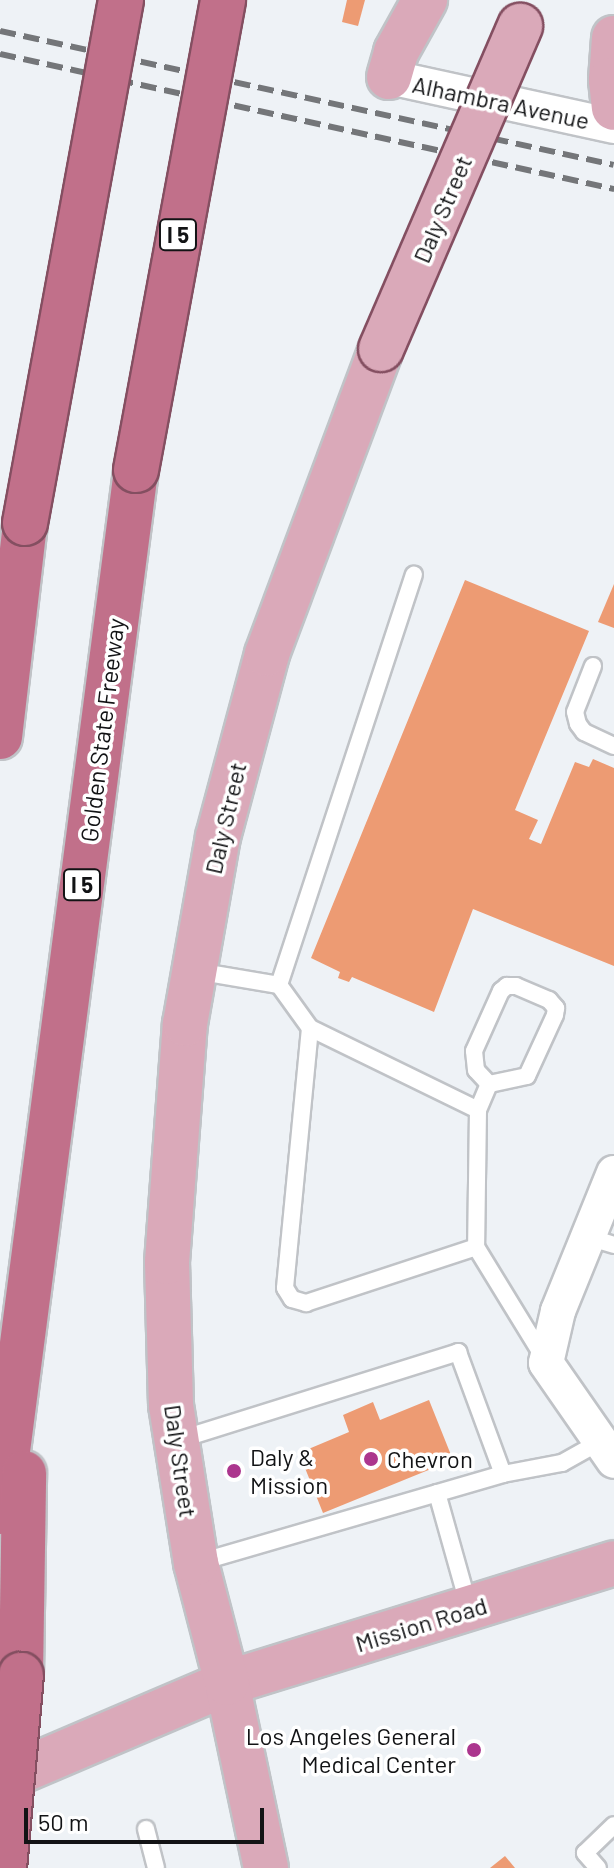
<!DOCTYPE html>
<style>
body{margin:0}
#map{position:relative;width:614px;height:1868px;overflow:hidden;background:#eef2f6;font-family:Barlow,sans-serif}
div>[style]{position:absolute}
.building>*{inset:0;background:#ed9b73}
.roads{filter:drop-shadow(2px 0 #c0c3c7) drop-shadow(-2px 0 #c0c3c7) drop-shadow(0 2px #c0c3c7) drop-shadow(0 -2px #c0c3c7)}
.lane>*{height:16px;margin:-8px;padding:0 8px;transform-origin:8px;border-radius:8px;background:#fff}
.street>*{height:34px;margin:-17px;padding:0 17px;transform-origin:17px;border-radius:17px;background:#fff}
.primary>*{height:44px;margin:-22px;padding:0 22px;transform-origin:22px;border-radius:22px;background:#daa9b9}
.highway>*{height:44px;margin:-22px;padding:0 22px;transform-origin:22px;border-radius:22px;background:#c1708a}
.rail>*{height:6px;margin-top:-3px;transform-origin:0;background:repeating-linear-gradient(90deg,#747679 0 16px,transparent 0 24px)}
.bridges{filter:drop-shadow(2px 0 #844f61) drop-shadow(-2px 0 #844f61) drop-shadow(0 2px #844f61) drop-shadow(0 -2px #844f61)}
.primary-bridge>*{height:44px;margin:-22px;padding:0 22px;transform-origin:22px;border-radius:22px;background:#daa9b9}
.highway-bridge>*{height:44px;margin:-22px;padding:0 22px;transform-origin:22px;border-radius:22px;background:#c1708a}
.dots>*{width:22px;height:22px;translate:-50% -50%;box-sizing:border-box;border:4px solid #fff;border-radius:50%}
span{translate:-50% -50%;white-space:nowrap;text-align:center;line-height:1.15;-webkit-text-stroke:7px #fff;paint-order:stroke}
.shield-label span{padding:2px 6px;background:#fff;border:2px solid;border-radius:6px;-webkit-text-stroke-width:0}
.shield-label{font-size:22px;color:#121315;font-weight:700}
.street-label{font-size:24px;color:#121315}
.poi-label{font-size:24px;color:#121315}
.left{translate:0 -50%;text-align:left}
.right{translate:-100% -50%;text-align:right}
.scale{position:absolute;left:24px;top:1808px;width:240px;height:36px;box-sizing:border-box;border:4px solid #121315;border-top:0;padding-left:10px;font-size:24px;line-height:28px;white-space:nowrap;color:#121315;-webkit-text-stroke:6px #fff;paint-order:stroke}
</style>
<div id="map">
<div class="building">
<div style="clip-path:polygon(347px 0,365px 0,358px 26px,342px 22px)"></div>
<div style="clip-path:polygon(465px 580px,589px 631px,515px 810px,538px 820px,529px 839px,541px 844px,575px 762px,589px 767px,593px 759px,614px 768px,614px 966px,473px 909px,434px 1012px,352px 977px,349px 982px,338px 978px,340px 972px,311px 958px)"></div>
<div style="clip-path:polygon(614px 584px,614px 628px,598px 622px)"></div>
<div style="clip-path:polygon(429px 1400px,453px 1460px,323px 1513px,299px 1453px,349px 1432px,343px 1415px,373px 1402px,380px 1420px)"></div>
<div style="clip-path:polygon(505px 1856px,515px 1868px,490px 1868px)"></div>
</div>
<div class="roads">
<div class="lane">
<div style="left:593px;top:666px;width:49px;rotate:111.4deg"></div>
<div style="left:575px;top:712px;width:12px;rotate:76deg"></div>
<div style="left:578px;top:724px;width:10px;rotate:53deg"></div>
<div style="left:584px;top:732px;width:33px;rotate:25deg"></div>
<div style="left:196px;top:971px;width:84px;rotate:9.6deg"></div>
<div style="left:279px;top:985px;width:432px;rotate:-71.8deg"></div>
<div style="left:279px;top:985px;width:53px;rotate:54.2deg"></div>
<div style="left:310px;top:1028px;width:187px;rotate:26deg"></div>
<div style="left:507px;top:986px;width:9px"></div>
<div style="left:516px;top:986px;width:36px;rotate:23deg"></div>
<div style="left:549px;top:1000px;width:11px;rotate:49deg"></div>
<div style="left:556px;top:1008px;width:7px;rotate:98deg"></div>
<div style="left:555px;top:1015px;width:67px;rotate:114.7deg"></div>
<div style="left:527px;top:1076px;width:39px;rotate:168deg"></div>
<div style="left:489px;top:1084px;width:19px;rotate:-133deg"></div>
<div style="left:476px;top:1070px;width:19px;rotate:-96deg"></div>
<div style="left:474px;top:1051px;width:66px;rotate:-65.8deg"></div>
<div style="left:501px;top:991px;width:8px;rotate:-40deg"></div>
<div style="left:310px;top:1028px;width:261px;rotate:95.5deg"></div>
<div style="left:285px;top:1288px;width:13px;rotate:58deg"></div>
<div style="left:292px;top:1299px;width:15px;rotate:16deg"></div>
<div style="left:306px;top:1303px;width:179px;rotate:-18.2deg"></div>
<div style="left:489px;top:1084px;width:28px;rotate:113deg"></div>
<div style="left:478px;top:1110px;width:137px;rotate:90.8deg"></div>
<div style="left:476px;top:1247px;width:130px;rotate:58.5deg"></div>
<div style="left:588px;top:1237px;width:27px;rotate:17deg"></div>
<div style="left:178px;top:1440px;width:294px;rotate:-17.4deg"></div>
<div style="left:458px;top:1352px;width:130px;rotate:69.8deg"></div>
<div style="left:503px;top:1474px;width:319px;rotate:163.8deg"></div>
<div style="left:503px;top:1474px;width:60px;rotate:-10.6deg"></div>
<div style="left:562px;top:1463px;width:45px;rotate:-29.4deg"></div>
<div style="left:437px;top:1493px;width:118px;rotate:74.3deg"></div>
<div style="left:146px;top:1829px;width:40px;rotate:75.6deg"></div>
<div style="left:598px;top:1868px;width:20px;rotate:-131deg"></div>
<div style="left:585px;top:1853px;width:40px;rotate:-44deg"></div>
</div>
<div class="street">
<div style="left:389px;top:77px;width:230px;rotate:12.3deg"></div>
<div style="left:614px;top:1173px;width:149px;rotate:112.1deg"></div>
<div style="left:558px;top:1311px;width:53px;rotate:103deg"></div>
<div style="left:546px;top:1363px;width:119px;rotate:55.2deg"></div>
</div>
<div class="primary">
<div style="left:614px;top:38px;width:42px;rotate:94.1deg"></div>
<div style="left:611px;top:80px;width:28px;rotate:84deg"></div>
<div style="left:389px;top:77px;width:26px;rotate:-74deg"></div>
<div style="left:396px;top:52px;width:60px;rotate:-60.9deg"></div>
<div style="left:0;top:1780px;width:247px;rotate:-23.1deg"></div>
<div style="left:227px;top:1683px;width:405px;rotate:-17.2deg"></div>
<div style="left:266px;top:1868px;width:189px;rotate:-101.9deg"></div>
<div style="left:227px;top:1683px;width:124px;rotate:-104.5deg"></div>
<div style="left:196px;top:1563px;width:160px;rotate:-99deg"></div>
<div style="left:171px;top:1405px;width:143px;rotate:-91.6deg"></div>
<div style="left:167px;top:1262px;width:239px;rotate:-85.7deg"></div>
<div style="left:185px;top:1024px;width:190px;rotate:-80deg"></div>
<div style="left:218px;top:837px;width:189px;rotate:-75deg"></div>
<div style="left:267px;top:654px;width:326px;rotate:-69.5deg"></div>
</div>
<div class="highway">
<div style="left:0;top:737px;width:215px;rotate:-83.3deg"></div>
<div style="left:0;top:1512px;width:1051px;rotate:-82.56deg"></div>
<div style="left:21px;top:1675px;width:202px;rotate:-89.1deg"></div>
</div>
</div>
<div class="rail">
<div style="left:0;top:31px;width:628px;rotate:12.31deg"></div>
<div style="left:0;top:54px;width:629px;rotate:12.4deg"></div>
</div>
<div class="bridges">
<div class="primary-bridge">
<div style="left:381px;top:349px;width:352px;rotate:-66.7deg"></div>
</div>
<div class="highway-bridge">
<div style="left:136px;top:470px;width:478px;rotate:-79.5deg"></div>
<div style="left:25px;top:523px;width:532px;rotate:-79.6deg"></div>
<div style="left:4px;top:1868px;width:194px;rotate:-85deg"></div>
</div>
</div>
<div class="dots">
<div style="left:371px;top:1459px;background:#ac368e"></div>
<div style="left:234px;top:1471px;background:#ac368e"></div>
<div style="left:474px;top:1750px;background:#ac368e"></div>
</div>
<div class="shield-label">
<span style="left:178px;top:235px">I 5</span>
<span style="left:82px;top:885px">I 5</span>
</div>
<div class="street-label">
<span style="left:501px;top:102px;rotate:12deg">Alhambra Avenue</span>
<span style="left:442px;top:209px;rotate:-67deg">Daly Street</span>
<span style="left:102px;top:730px;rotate:-83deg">Golden State Freeway</span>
<span style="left:225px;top:818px;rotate:-77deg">Daly Street</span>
<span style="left:181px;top:1461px;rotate:82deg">Daly Street</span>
<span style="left:421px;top:1624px;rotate:-17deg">Mission Road</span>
</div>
<div class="poi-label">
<span class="left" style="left:250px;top:1471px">Daly &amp;<br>Mission</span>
<span class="left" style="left:387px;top:1459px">Chevron</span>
<span class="right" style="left:456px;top:1750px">Los Angeles General<br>Medical Center</span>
</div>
<div class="scale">50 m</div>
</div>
